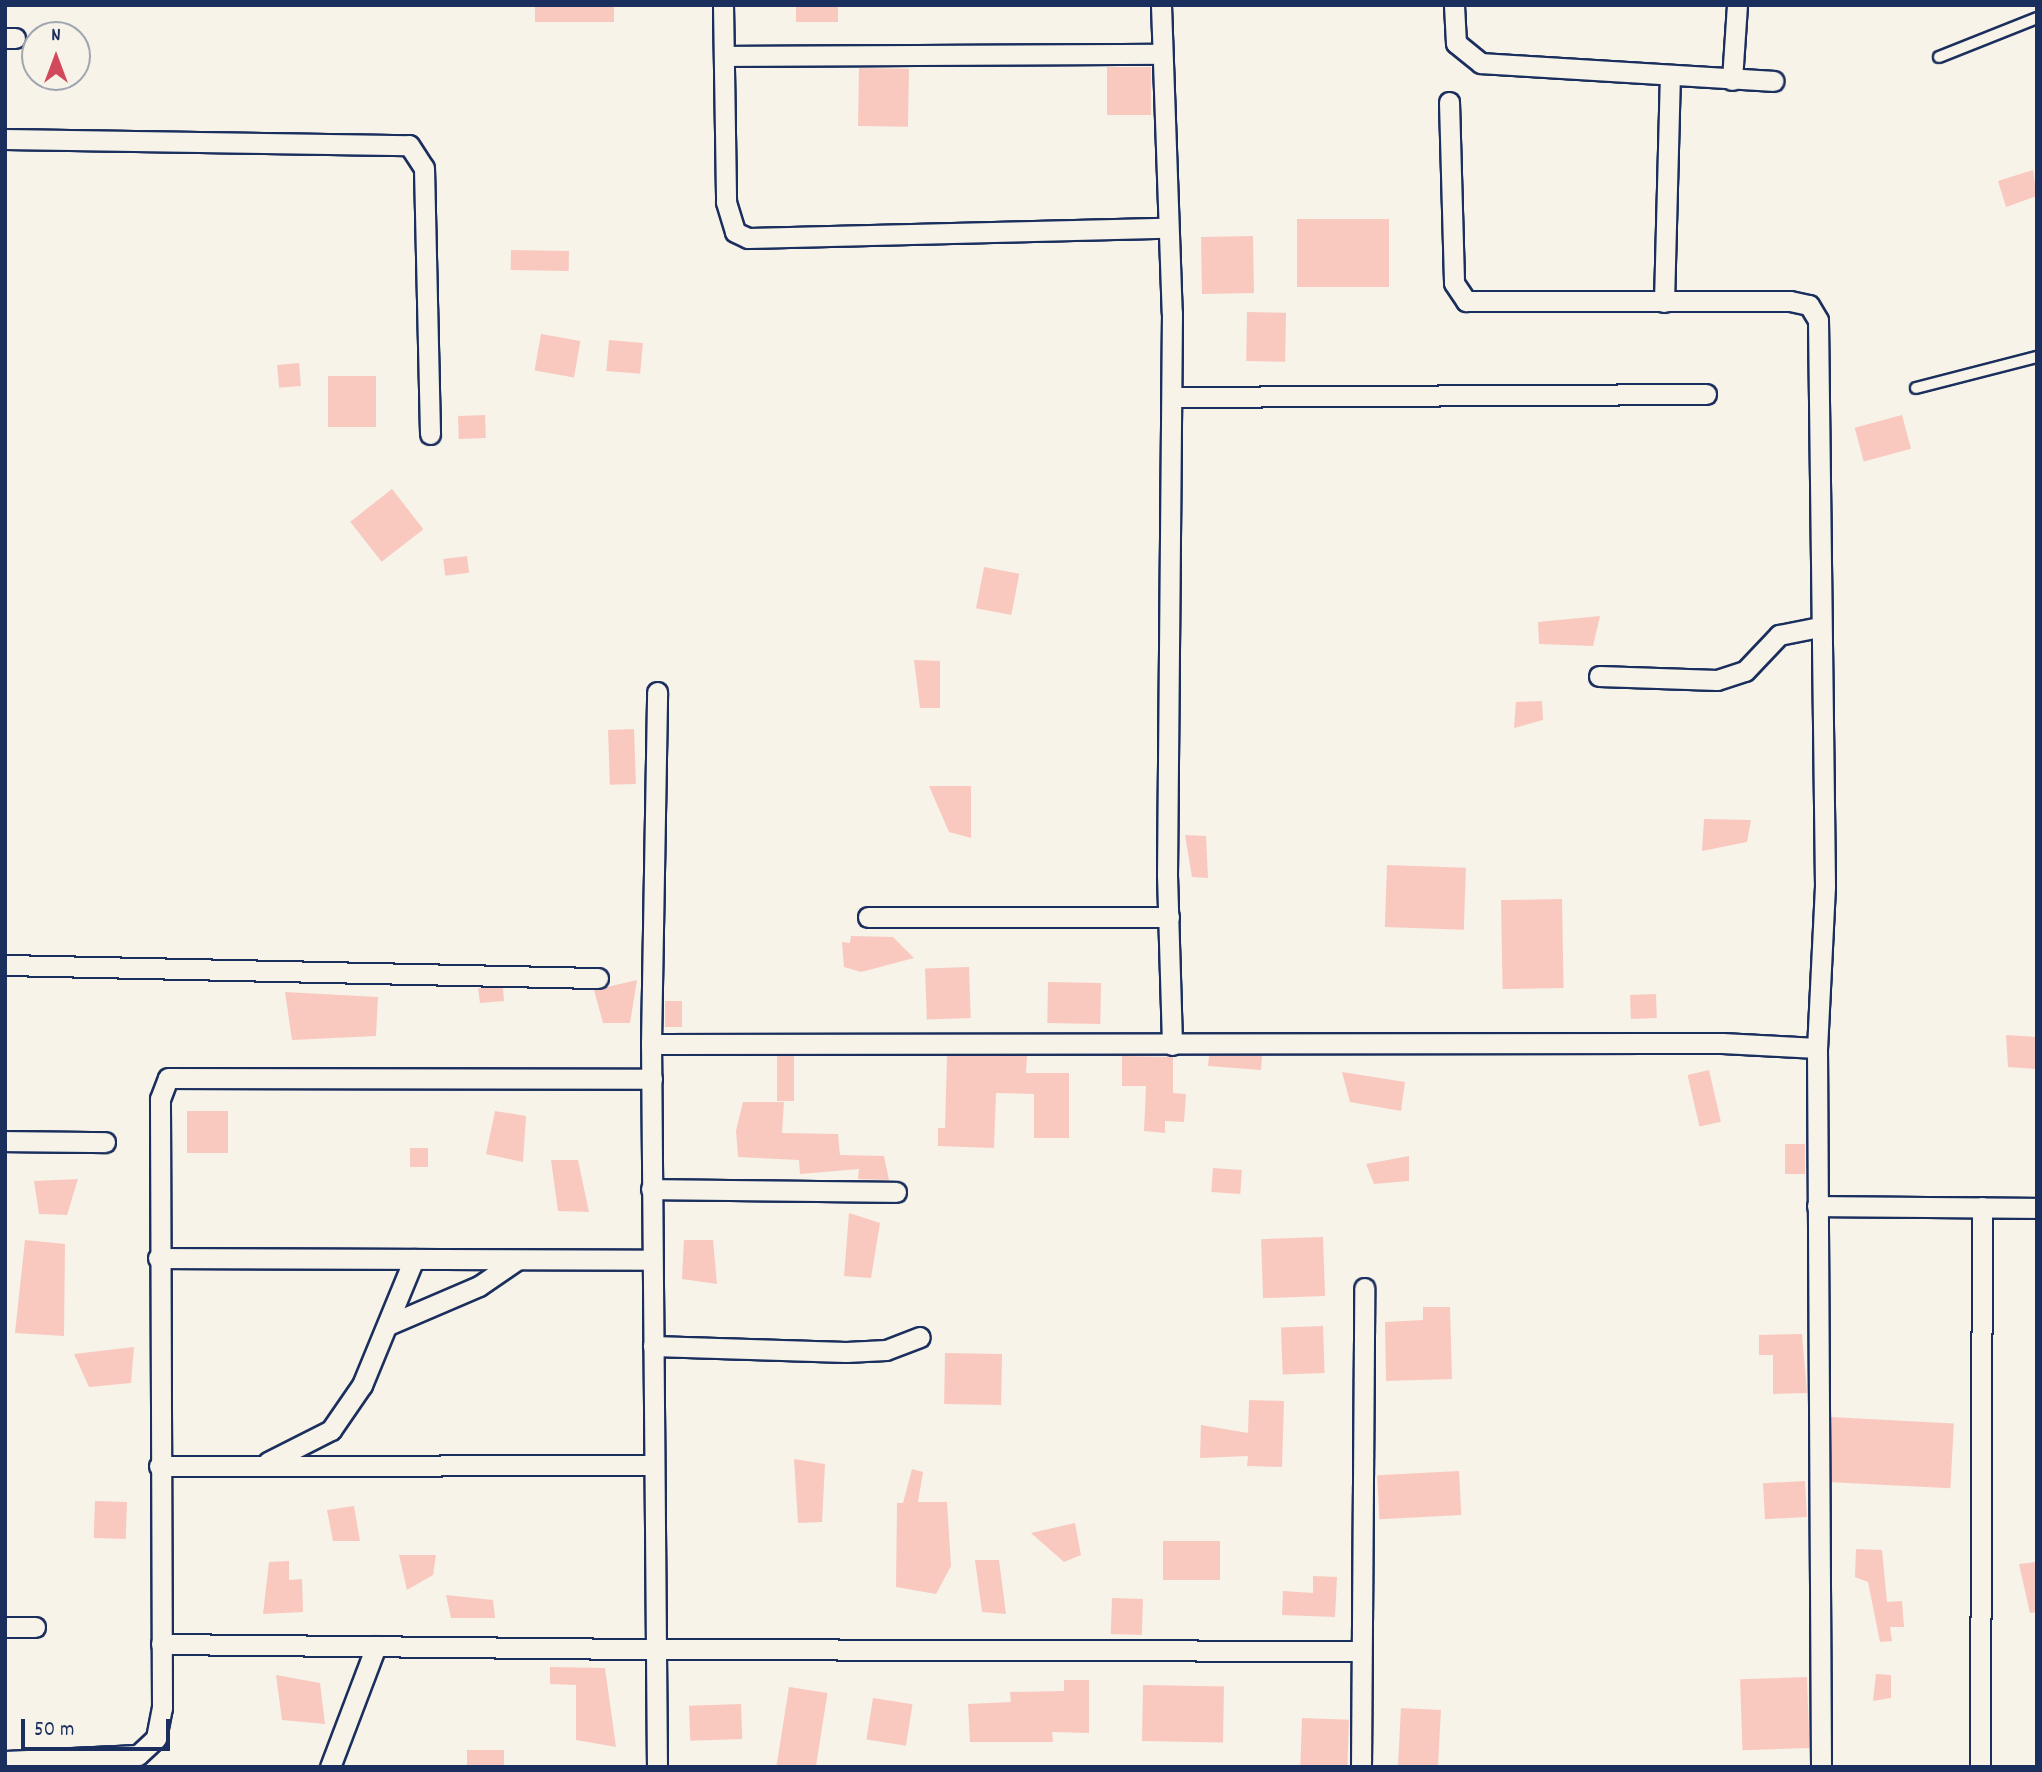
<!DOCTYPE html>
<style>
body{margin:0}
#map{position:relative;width:2042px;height:1772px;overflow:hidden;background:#f7f3e8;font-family:Dekko,sans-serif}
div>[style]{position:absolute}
.building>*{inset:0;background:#f9c9c0;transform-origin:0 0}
.roads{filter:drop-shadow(2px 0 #1b2f5e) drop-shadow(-2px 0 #1b2f5e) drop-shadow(0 2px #1b2f5e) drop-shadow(0 -2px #1b2f5e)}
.lane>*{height:10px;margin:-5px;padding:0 5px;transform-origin:5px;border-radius:5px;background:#f7f3e8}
.street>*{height:19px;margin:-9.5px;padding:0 9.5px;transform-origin:9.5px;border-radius:9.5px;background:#f7f3e8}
span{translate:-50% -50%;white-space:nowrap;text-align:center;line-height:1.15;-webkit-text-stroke:5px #f7f3e8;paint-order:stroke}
.frame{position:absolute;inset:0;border:7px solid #1b2f5e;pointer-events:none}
.north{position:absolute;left:21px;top:21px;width:70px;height:70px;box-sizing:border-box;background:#f7f3e8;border:2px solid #9fa5b1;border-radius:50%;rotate:0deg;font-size:19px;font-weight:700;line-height:28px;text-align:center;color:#1b2f5e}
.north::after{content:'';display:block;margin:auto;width:24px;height:32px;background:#d1495b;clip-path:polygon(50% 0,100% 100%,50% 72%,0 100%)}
.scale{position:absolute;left:21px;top:1719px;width:149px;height:32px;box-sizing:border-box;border:4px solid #1b2f5e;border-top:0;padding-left:9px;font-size:21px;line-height:24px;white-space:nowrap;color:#1b2f5e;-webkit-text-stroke:5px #f7f3e8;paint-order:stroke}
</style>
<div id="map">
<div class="building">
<div style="left:535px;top:5px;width:79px;height:17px"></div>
<div style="left:796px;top:5px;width:42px;height:17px"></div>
<div style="left:1151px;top:67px;width:48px;height:44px;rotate:90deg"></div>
<div style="left:859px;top:68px;width:50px;height:58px;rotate:1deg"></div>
<div style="clip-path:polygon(2033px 170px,2037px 196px,2006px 207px,1998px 181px)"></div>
<div style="left:1297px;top:219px;width:92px;height:68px"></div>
<div style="left:1253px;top:236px;width:57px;height:52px;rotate:89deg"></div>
<div style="left:511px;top:250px;width:58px;height:20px;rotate:1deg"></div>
<div style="left:1247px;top:312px;width:39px;height:49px;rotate:1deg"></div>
<div style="left:541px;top:334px;width:40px;height:37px;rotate:10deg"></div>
<div style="left:609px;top:340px;width:34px;height:31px;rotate:5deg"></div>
<div style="left:299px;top:363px;width:23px;height:22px;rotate:85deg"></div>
<div style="left:328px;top:376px;width:48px;height:51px"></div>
<div style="left:485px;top:415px;width:23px;height:27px;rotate:88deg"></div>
<div style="left:1902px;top:415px;width:35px;height:49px;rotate:75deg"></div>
<div style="left:392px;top:489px;width:51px;height:53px;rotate:52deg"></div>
<div style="left:467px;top:556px;width:17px;height:24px;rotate:83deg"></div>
<div style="left:984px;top:567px;width:36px;height:42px;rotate:11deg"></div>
<div style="clip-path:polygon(1600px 616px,1593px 646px,1539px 644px,1538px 622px)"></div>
<div style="clip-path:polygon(914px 660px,940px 661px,940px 708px,920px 708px)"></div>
<div style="clip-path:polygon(1542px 701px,1543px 720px,1514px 728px,1516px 702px)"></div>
<div style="left:634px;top:729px;width:55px;height:26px;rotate:88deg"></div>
<div style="clip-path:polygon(929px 786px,971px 786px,971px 838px,949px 832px)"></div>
<div style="clip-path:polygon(1704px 819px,1751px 820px,1747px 842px,1702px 851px)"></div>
<div style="clip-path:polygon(1185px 835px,1206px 836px,1208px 878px,1192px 877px)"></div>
<div style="left:1387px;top:865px;width:79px;height:62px;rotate:2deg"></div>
<div style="left:1562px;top:899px;width:89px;height:61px;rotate:89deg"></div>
<div style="clip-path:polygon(851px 936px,893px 937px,914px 958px,861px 972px,844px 967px,842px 942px,850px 943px)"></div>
<div style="left:969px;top:967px;width:51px;height:44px;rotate:88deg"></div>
<div style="clip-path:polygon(637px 980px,630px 1023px,603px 1023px,594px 990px)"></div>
<div style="left:1048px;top:982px;width:53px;height:41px;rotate:1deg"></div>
<div style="clip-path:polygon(478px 988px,503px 988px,504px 1001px,480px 1003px)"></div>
<div style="clip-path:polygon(285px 992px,378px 997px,376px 1036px,292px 1040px)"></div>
<div style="left:1656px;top:994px;width:24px;height:26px;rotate:88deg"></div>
<div style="left:665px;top:1001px;width:17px;height:26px"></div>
<div style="clip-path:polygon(2006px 1035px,2037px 1037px,2037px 1069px,2008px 1067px)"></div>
<div style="left:777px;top:1056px;width:17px;height:45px"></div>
<div style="clip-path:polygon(947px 1056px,1027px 1056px,1026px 1073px,1069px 1073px,1069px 1138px,1034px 1138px,1034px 1094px,996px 1093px,994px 1148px,938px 1146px,938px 1128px,945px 1128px)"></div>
<div style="clip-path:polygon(1122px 1056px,1173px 1057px,1173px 1093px,1186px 1094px,1184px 1122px,1165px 1121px,1165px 1133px,1144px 1131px,1146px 1086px,1122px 1086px)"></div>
<div style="clip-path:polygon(1209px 1056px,1262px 1056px,1261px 1070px,1208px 1066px)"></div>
<div style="left:1709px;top:1070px;width:53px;height:22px;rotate:77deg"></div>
<div style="clip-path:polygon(1342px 1072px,1405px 1082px,1401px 1111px,1350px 1102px)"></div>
<div style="clip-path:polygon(743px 1102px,784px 1102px,782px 1133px,838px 1134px,840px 1155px,884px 1156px,889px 1180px,858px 1179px,859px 1169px,800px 1174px,799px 1160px,738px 1157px,736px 1131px)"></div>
<div style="left:187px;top:1111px;width:41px;height:42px"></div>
<div style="clip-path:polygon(495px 1111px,526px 1116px,523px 1162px,486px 1154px)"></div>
<div style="left:1785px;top:1144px;width:20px;height:30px"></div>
<div style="left:410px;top:1148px;width:18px;height:19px"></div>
<div style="clip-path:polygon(1409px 1156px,1409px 1181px,1374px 1184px,1366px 1164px)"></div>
<div style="clip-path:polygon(551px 1160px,578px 1160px,589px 1212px,558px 1211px)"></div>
<div style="left:1213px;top:1168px;width:29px;height:24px;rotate:4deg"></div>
<div style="clip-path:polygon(78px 1179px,67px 1215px,39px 1214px,34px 1181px)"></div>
<div style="clip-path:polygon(849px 1213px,880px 1223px,871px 1278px,844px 1276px)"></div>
<div style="left:1323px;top:1237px;width:59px;height:62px;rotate:88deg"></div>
<div style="clip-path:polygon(25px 1240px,65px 1244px,64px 1336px,15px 1333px)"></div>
<div style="clip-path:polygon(684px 1240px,713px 1240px,717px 1284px,682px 1279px)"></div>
<div style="clip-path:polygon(1423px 1307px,1450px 1307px,1452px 1379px,1386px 1381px,1385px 1322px,1423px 1320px)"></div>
<div style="left:1323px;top:1326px;width:47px;height:42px;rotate:88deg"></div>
<div style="clip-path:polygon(1802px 1334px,1807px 1393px,1773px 1394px,1773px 1355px,1759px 1355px,1759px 1335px)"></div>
<div style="clip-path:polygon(134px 1347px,131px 1383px,89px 1387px,74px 1354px)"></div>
<div style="left:945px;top:1353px;width:57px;height:51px;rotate:1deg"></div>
<div style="clip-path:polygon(1249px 1400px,1284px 1401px,1282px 1467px,1247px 1466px,1248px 1456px,1200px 1458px,1201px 1425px,1248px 1433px)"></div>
<div style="left:1831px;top:1417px;width:123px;height:65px;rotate:3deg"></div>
<div style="clip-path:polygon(794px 1459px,825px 1464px,822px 1522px,798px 1523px)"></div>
<div style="clip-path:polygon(912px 1469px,923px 1472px,918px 1502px,947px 1502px,951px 1566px,936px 1594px,896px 1587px,897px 1503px,903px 1503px)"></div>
<div style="left:1459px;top:1471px;width:44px;height:82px;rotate:87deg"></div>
<div style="left:1805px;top:1481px;width:36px;height:42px;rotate:87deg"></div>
<div style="left:95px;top:1501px;width:32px;height:37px;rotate:2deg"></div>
<div style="clip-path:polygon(354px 1506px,360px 1541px,333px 1541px,327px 1510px)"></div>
<div style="clip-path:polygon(1075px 1523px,1081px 1555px,1064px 1562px,1031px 1533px)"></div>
<div style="left:1220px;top:1541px;width:39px;height:57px;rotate:90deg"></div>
<div style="clip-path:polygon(1856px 1549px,1882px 1550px,1887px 1602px,1902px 1601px,1904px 1627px,1890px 1627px,1892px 1641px,1880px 1642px,1868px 1582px,1855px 1577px)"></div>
<div style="clip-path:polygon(399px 1555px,436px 1555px,433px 1575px,407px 1590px)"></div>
<div style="clip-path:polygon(975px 1560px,999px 1560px,1006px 1614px,982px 1612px)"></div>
<div style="clip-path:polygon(289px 1561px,289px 1580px,302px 1579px,303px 1612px,263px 1614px,269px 1562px)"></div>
<div style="clip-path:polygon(2037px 1562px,2037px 1612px,2030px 1613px,2019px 1564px)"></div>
<div style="clip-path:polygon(1313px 1576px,1337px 1577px,1335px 1617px,1282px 1615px,1283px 1591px,1313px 1593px)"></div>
<div style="clip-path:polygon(446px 1595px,493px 1600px,495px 1618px,451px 1618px)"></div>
<div style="left:1112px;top:1598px;width:31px;height:36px;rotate:2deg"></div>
<div style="clip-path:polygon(550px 1667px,605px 1668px,616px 1747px,576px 1740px,576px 1685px,550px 1684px)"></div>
<div style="clip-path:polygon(1876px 1674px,1891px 1675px,1891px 1698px,1873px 1701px)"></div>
<div style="clip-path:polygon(276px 1675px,320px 1683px,325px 1724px,282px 1720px)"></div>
<div style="left:1807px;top:1677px;width:71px;height:67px;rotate:88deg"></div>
<div style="clip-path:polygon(1064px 1680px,1089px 1680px,1089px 1733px,1052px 1732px,1053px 1742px,970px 1742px,968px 1704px,1011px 1702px,1010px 1692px,1064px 1691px)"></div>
<div style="left:1143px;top:1685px;width:81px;height:56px;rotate:1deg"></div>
<div style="left:789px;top:1687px;width:39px;height:81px;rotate:9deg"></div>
<div style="left:873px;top:1698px;width:40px;height:42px;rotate:9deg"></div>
<div style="left:741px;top:1704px;width:35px;height:52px;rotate:88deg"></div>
<div style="left:1401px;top:1708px;width:40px;height:59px;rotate:3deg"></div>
<div style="left:1302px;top:1718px;width:47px;height:49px;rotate:2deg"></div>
<div style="left:467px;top:1750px;width:37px;height:17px"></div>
</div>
<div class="roads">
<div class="lane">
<div style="left:1939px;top:57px;width:105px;rotate:-21.7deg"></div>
<div style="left:1916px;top:388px;width:125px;rotate:-14.4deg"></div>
</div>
<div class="street">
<div style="left:723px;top:5px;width:197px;rotate:89.1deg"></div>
<div style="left:726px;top:202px;width:31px;rotate:73deg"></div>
<div style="left:735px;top:232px;width:14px;rotate:25deg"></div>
<div style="left:748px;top:238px;width:418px;rotate:-1.4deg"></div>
<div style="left:1161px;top:5px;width:308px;rotate:88deg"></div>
<div style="left:1172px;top:313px;width:562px;rotate:90.51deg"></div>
<div style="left:1167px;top:875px;width:170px;rotate:88.3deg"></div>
<div style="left:1454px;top:5px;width:38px;rotate:87deg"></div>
<div style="left:1456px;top:43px;width:32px;rotate:39deg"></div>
<div style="left:1481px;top:63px;width:293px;rotate:3.5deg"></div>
<div style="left:5px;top:38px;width:10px"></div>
<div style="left:724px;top:56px;width:436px;rotate:-0.3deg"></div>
<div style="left:1732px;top:80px;width:75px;rotate:-86.2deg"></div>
<div style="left:1449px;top:102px;width:181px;rotate:88.4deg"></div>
<div style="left:1454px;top:283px;width:22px;rotate:56deg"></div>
<div style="left:1466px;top:301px;width:324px"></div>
<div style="left:1790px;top:301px;width:19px;rotate:12deg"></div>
<div style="left:1809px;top:305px;width:17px;rotate:59deg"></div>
<div style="left:1818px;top:320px;width:566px;rotate:89.29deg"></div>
<div style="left:1825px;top:886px;width:162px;rotate:92.8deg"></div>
<div style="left:1817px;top:1048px;width:719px;rotate:89.68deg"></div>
<div style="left:5px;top:139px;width:404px;rotate:0.9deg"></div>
<div style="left:409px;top:145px;width:27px;rotate:57deg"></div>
<div style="left:424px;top:168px;width:266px;rotate:88.7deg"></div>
<div style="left:1664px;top:302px;width:223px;rotate:-88.5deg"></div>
<div style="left:1172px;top:397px;width:534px;rotate:-0.32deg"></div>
<div style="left:1599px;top:676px;width:118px;rotate:1.9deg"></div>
<div style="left:1717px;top:680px;width:29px;rotate:-18deg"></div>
<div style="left:1745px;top:671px;width:50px;rotate:-46.6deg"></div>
<div style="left:1779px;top:635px;width:41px;rotate:-11.3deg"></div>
<div style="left:868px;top:917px;width:301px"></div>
<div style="left:5px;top:965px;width:593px;rotate:1.26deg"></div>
<div style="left:651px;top:1044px;width:1071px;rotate:-0.05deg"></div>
<div style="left:1722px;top:1043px;width:95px;rotate:3deg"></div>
<div style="left:5px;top:1141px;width:100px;rotate:0.6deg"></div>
<div style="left:651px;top:1189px;width:245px;rotate:0.7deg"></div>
<div style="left:1817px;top:1206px;width:220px;rotate:0.5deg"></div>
<div style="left:158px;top:1258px;width:493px;rotate:0.2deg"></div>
<div style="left:388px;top:1325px;width:99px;rotate:-23.2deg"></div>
<div style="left:479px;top:1286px;width:46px;rotate:-34.4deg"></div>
<div style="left:653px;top:1346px;width:193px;rotate:1.8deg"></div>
<div style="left:846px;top:1352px;width:40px;rotate:-2.9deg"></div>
<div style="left:886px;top:1350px;width:36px;rotate:-21deg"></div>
<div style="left:268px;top:1462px;width:71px;rotate:-26.9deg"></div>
<div style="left:331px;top:1430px;width:55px;rotate:-55.4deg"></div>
<div style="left:362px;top:1385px;width:136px;rotate:-67.6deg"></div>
<div style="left:159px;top:1466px;width:495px;rotate:-0.1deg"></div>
<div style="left:5px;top:1627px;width:30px"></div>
<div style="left:161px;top:1644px;width:495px;rotate:0.6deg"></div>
<div style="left:656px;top:1649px;width:605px;rotate:-90.47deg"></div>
<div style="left:651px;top:1044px;width:352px;rotate:-89deg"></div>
<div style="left:5px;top:1761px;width:133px;rotate:-2.6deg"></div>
<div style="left:138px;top:1755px;width:25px;rotate:-43deg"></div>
<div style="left:156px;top:1738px;width:31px;rotate:-79deg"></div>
<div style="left:162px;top:1708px;width:609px;rotate:-90.19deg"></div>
<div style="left:160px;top:1099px;width:22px;rotate:-69deg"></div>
<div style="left:168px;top:1078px;width:484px;rotate:0.1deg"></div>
<div style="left:330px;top:1767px;width:129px;rotate:-69.2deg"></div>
<div style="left:657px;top:1767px;width:118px;rotate:-90.5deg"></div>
<div style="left:656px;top:1649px;width:705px;rotate:0.16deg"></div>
<div style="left:1361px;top:1767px;width:479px;rotate:-89.6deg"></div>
<div style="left:1980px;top:1767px;width:560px;rotate:-89.8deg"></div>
</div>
</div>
<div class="frame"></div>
<div class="north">N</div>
<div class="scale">50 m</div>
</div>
